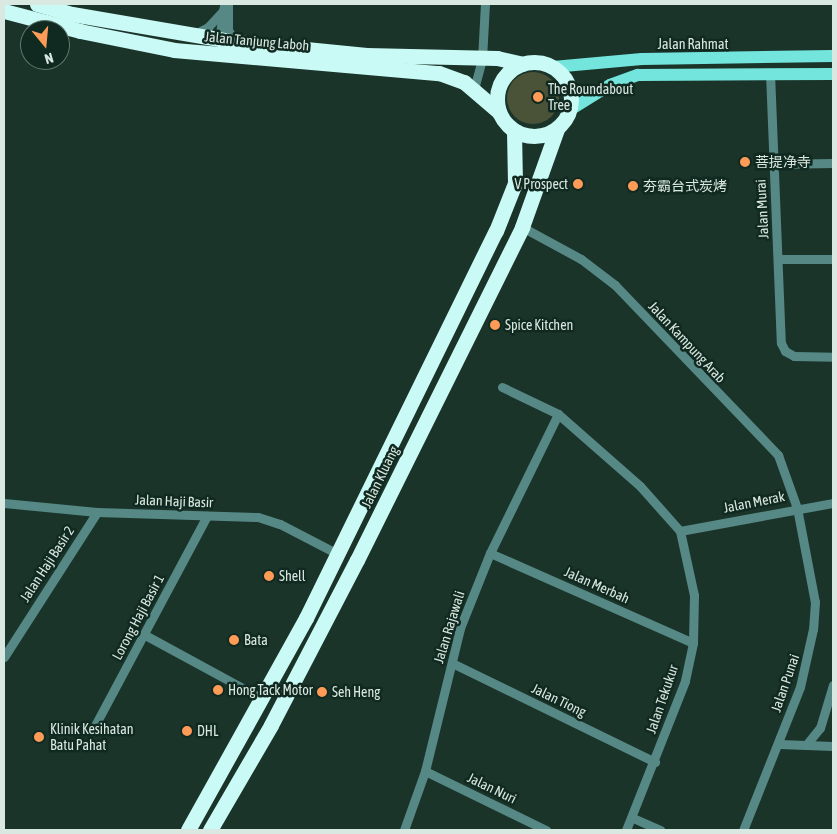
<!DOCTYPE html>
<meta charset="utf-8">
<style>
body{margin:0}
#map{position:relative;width:837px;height:834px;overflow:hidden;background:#1b342a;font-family:"Asap Condensed","Noto Sans SC",sans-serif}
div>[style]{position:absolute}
.green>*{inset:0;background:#4a5237}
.round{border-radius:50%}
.street>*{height:9px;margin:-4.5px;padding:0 4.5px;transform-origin:4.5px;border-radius:4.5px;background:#568985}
.primary>*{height:12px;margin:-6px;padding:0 6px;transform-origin:6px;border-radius:6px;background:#73e5dd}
.highway>*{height:15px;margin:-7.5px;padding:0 7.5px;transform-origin:7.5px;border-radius:7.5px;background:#cafaf5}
.highway>.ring{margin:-7.5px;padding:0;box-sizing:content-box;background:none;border:15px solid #cafaf5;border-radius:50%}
.dots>*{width:14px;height:14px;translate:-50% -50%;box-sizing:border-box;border:2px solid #112a21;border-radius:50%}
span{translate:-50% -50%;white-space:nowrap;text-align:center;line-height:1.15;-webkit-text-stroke:5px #112a21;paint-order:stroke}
.street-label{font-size:14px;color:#d9e8e1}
.poi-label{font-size:14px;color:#d9e8e1}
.left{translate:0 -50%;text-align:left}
.right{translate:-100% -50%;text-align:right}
.frame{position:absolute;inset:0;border:5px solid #d9e8e1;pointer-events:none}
.north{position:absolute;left:20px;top:20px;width:50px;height:50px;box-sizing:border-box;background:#112a21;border:1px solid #61766e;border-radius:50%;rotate:163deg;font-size:14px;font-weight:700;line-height:20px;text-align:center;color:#d9e8e1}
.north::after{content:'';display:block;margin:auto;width:18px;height:22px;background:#fe9c57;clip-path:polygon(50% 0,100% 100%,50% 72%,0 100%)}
</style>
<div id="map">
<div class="green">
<div class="round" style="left:507px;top:72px;width:52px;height:52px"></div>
</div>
<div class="street">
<div style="left:228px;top:4px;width:26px;rotate:90deg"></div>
<div style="left:228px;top:30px;width:13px;rotate:58deg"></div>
<div style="left:195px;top:34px;width:15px;rotate:-28deg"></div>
<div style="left:208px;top:27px;width:22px;rotate:-47deg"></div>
<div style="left:219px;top:41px;width:37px;rotate:-82deg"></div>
<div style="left:770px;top:73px;width:270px;rotate:87.7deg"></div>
<div style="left:781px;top:343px;width:9px;rotate:63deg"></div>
<div style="left:785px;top:351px;width:10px;rotate:29deg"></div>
<div style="left:794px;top:356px;width:39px;rotate:1deg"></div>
<div style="left:474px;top:89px;width:31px;rotate:-75deg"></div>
<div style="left:482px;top:59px;width:55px;rotate:-86.9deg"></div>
<div style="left:773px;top:164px;width:60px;rotate:-1deg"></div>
<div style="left:522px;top:227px;width:67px;rotate:28.5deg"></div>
<div style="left:581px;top:259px;width:43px;rotate:37.4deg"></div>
<div style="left:615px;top:285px;width:236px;rotate:46.2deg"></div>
<div style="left:778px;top:455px;width:56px;rotate:70.3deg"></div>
<div style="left:797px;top:508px;width:96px;rotate:79.2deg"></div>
<div style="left:815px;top:602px;width:27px;rotate:94deg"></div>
<div style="left:813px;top:629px;width:59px;rotate:102.6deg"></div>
<div style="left:800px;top:687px;width:154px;rotate:111.7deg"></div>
<div style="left:778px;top:259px;width:55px"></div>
<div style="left:502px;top:387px;width:62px;rotate:25.7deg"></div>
<div style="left:558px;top:414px;width:109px;rotate:41.3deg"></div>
<div style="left:640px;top:486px;width:60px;rotate:48.4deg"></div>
<div style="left:680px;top:531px;width:66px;rotate:77.7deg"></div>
<div style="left:694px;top:595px;width:48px;rotate:91.2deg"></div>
<div style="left:693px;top:643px;width:39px;rotate:102deg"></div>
<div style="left:685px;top:681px;width:160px;rotate:111.6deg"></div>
<div style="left:4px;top:503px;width:93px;rotate:5.5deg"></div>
<div style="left:97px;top:512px;width:161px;rotate:1.8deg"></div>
<div style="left:258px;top:517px;width:23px;rotate:18deg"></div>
<div style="left:280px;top:524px;width:63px;rotate:27.4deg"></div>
<div style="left:680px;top:531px;width:156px;rotate:-10.4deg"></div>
<div style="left:490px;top:553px;width:222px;rotate:23.9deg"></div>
<div style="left:145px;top:635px;width:132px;rotate:28.5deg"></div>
<div style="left:4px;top:657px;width:172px;rotate:-57.3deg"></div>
<div style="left:452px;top:663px;width:226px;rotate:26deg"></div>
<div style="left:92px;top:731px;width:244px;rotate:-61.9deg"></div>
<div style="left:779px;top:744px;width:54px;rotate:2.1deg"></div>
<div style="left:806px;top:745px;width:22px;rotate:-51deg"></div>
<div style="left:820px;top:728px;width:45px;rotate:-73.2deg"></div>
<div style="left:425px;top:771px;width:135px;rotate:26deg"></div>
<div style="left:633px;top:818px;width:30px;rotate:24deg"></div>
<div style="left:404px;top:830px;width:63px;rotate:-70.4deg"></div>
<div style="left:425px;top:771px;width:147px;rotate:-76.2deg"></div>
<div style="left:460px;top:628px;width:81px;rotate:-68.2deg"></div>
<div style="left:490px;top:553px;width:155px;rotate:-63.9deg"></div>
</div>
<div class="primary">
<div style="left:553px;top:67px;width:89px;rotate:-5.1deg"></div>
<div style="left:642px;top:59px;width:191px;rotate:-0.9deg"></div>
<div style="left:570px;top:110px;width:47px;rotate:-32deg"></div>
<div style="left:610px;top:85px;width:30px;rotate:-20deg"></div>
<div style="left:638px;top:75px;width:195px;rotate:-0.3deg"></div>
</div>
<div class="highway">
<div style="left:37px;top:4px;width:36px;rotate:16deg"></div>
<div style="left:72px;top:14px;width:166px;rotate:9.7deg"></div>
<div style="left:236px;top:42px;width:131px;rotate:5.7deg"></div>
<div style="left:366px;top:55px;width:131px;rotate:1.3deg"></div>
<div style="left:497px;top:58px;width:26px;rotate:13deg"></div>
<div style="left:4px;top:11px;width:79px;rotate:14.7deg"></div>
<div style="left:80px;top:31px;width:96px;rotate:11.4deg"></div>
<div style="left:174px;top:50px;width:266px;rotate:5deg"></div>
<div style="left:439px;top:73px;width:27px;rotate:20deg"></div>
<div style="left:464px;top:82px;width:45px;rotate:40.5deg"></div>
<div class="ring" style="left:497px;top:62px;width:59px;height:59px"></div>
<div style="left:188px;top:830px;width:243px;rotate:-60.9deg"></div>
<div style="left:306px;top:618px;width:431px;rotate:-63.9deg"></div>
<div style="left:496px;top:231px;width:52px;rotate:-68.4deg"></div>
<div style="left:515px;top:183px;width:52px;rotate:-91.1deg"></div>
<div style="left:210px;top:830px;width:121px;rotate:-59.8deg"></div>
<div style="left:271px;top:725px;width:186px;rotate:-62.5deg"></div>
<div style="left:357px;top:560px;width:372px;rotate:-63.6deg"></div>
<div style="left:522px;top:227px;width:104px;rotate:-70.3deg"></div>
</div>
<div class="dots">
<div style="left:538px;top:97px;background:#fe9c57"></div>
<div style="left:745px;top:162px;background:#fe9c57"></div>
<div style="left:578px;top:184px;background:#fe9c57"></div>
<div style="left:633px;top:186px;background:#fe9c57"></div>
<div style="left:495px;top:325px;background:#fe9c57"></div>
<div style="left:269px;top:576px;background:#fe9c57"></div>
<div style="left:234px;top:640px;background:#fe9c57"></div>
<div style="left:218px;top:690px;background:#fe9c57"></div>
<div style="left:322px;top:692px;background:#fe9c57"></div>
<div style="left:187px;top:731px;background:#fe9c57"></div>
<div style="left:39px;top:737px;background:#fe9c57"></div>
</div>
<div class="street-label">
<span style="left:257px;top:41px;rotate:5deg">Jalan Tanjung Laboh</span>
<span style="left:693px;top:44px">Jalan Rahmat</span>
<span style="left:762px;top:209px;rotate:-93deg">Jalan Murai</span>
<span style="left:687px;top:342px;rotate:47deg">Jalan Kampung Arab</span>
<span style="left:380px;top:477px;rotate:-64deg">Jalan Kluang</span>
<span style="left:174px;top:501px;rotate:2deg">Jalan Haji Basir</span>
<span style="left:754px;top:502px;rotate:-11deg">Jalan Merak</span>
<span style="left:47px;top:564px;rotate:-57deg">Jalan Haji Basir 2</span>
<span style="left:597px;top:585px;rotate:24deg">Jalan Merbah</span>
<span style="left:138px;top:617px;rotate:-62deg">Lorong Haji Basir 1</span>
<span style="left:449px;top:627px;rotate:-73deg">Jalan Rajawali</span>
<span style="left:785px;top:683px;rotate:-71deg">Jalan Punai</span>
<span style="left:662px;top:699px;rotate:-71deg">Jalan Tekukur</span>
<span style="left:559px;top:700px;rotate:26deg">Jalan Tiong</span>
<span style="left:492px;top:788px;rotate:26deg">Jalan Nuri</span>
</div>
<div class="poi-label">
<span class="left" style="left:548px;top:97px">The Roundabout<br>Tree</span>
<span class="left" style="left:755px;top:162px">菩提净寺</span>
<span class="right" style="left:568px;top:184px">V Prospect</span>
<span class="left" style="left:643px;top:186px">夯霸台式炭烤</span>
<span class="left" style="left:505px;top:325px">Spice Kitchen</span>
<span class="left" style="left:279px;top:576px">Shell</span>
<span class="left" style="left:244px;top:640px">Bata</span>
<span class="left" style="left:228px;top:690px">Hong Tack Motor</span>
<span class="left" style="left:332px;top:692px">Seh Heng</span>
<span class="left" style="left:50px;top:737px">Klinik Kesihatan<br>Batu Pahat</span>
<span class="left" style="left:197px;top:731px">DHL</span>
</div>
<div class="frame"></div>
<div class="north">N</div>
</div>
